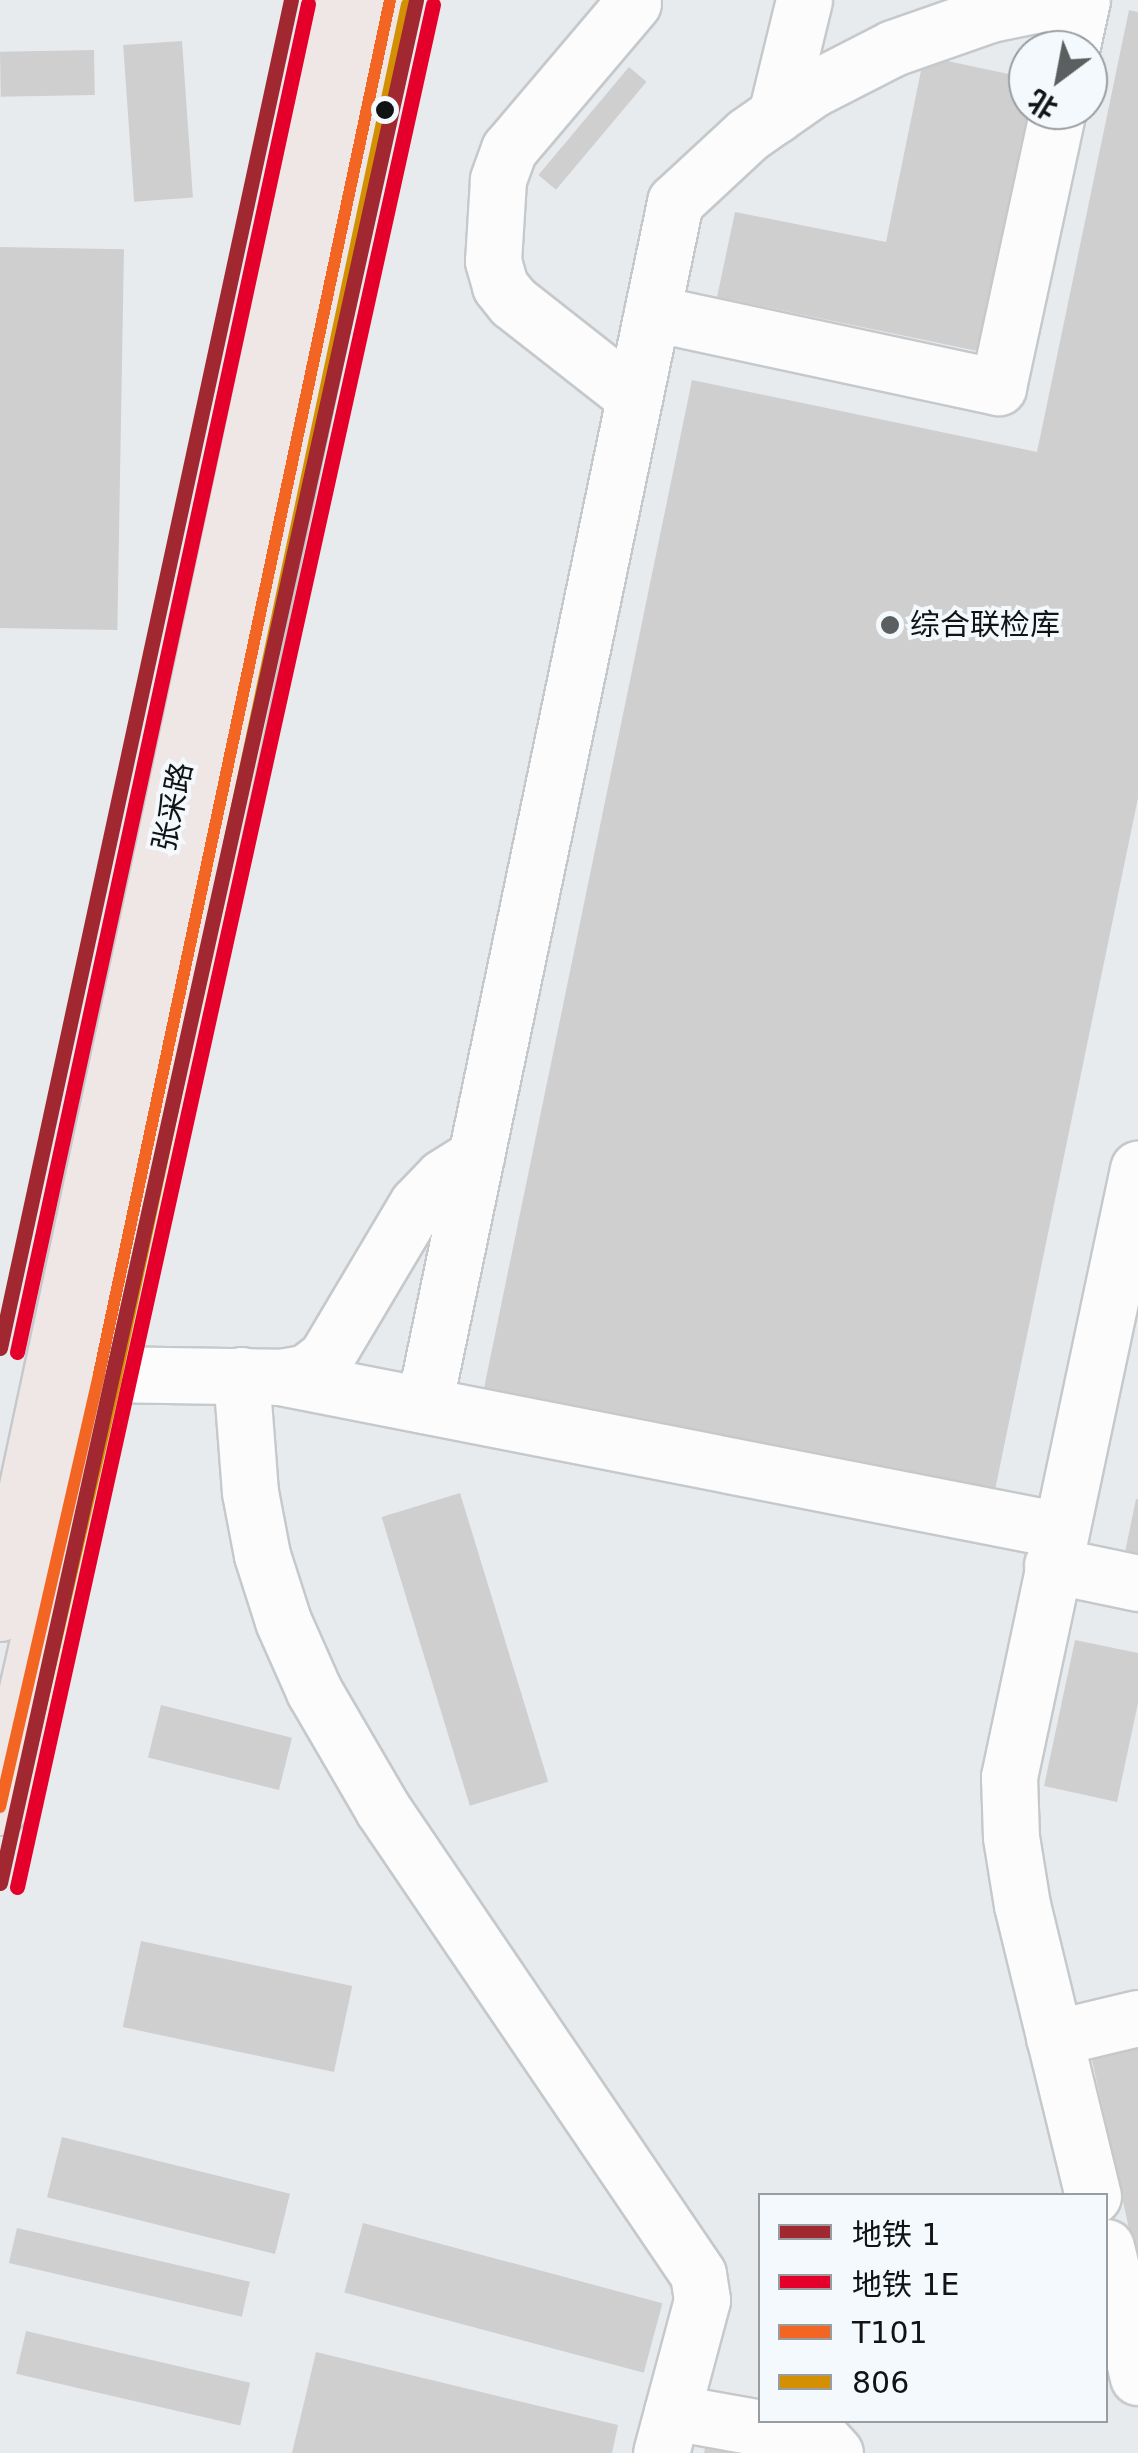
<!DOCTYPE html>
<meta charset="utf-8">
<style>
body{margin:0}
#map{position:relative;width:1138px;height:2453px;overflow:hidden;background:#e8ebee;font-family:"DejaVu Sans","Noto Sans SC",sans-serif}
div>[style]{position:absolute}
.building>*{inset:0;background:#cfcfd0;transform-origin:0 0}
.roads{filter:drop-shadow(2px 0 #c6c9cb) drop-shadow(-2px 0 #c6c9cb) drop-shadow(0 2px #c6c9cb) drop-shadow(0 -2px #c6c9cb)}
.minor>*{height:55px;margin:-27.5px;padding:0 27.5px;transform-origin:27.5px;border-radius:27.5px;background:#fcfcfc}
.major>*{height:55px;margin:-27.5px;padding:0 27.5px;transform-origin:27.5px;border-radius:27.5px;background:#efe7e6}
.bus-1>*{height:12px;margin:-6px;padding:0 6px;transform-origin:6px;border-radius:6px;background:#f26522}
.bus-2>*{height:12px;margin:-6px;padding:0 6px;transform-origin:6px;border-radius:6px;background:#d49003}
.metro-1>*{height:15px;margin:-7.5px;padding:0 7.5px;transform-origin:7.5px;border-radius:7.5px;background:#a12830}
.metro-2>*{height:15px;margin:-7.5px;padding:0 7.5px;transform-origin:7.5px;border-radius:7.5px;background:#e4002b}
.dots>*{width:28px;height:28px;translate:-50% -50%;box-sizing:border-box;border:5px solid #f3f9fd;border-radius:50%}
span{translate:-50% -50%;white-space:nowrap;text-align:center;line-height:1.15;-webkit-text-stroke:8px #f3f9fd;paint-order:stroke}
.poi-label{font-size:30px;color:#111314}
.left{translate:0 -50%;text-align:left}
.street-label{font-size:30px;color:#111314}
.legend{position:absolute;left:758px;top:2193px;width:350px;height:230px;box-sizing:border-box;background:#f3f9fd;border:2px solid #999da0;margin:0;padding:12px 18px;list-style:none;font-size:30px;color:#111314}
.legend li{display:flex;align-items:center;gap:20px;height:50px}
.legend b{width:50px;border:2px solid #999da0}
.north{position:absolute;left:1008px;top:30px;width:100px;height:100px;box-sizing:border-box;background:#f3f9fd;border:2px solid #999da0;border-radius:50%;rotate:212deg;font-size:28px;font-weight:700;line-height:40px;text-align:center;color:#111314}
.north::after{content:'';display:block;margin:auto;width:35px;height:45px;background:#5c5f60;clip-path:polygon(50% 0,100% 100%,50% 72%,0 100%)}
</style>
<div id="map">
<div class="building">
<div style="clip-path:polygon(1129px 10px,1138px 12px,1138px 798px,994px 1495px,484px 1388px,692px 380px,1037px 452px)"></div>
<div style="left:182px;top:41px;width:157px;height:59px;rotate:86deg"></div>
<div style="left:94px;top:50px;width:45px;height:94px;rotate:89deg"></div>
<div style="clip-path:polygon(924px 56px,1028px 78px,1031px 110px,982px 352px,717px 297px,735px 212px,886px 242px)"></div>
<div style="left:629px;top:67px;width:23px;height:141px;rotate:40deg"></div>
<div style="left:0;top:247px;width:124px;height:381px;rotate:1deg"></div>
<div style="left:460px;top:1493px;width:302px;height:82px;rotate:73deg"></div>
<div style="clip-path:polygon(1136px 1499px,1138px 1499px,1138px 1560px,1124px 1557px)"></div>
<div style="clip-path:polygon(1075px 1640px,1138px 1653px,1138px 1703px,1117px 1802px,1044px 1786px)"></div>
<div style="left:161px;top:1705px;width:135px;height:54px;rotate:14deg"></div>
<div style="left:141px;top:1941px;width:216px;height:88px;rotate:12deg"></div>
<div style="clip-path:polygon(1138px 2045px,1138px 2260px,1136px 2261px,1091px 2055px)"></div>
<div style="left:62px;top:2137px;width:235px;height:62px;rotate:14deg"></div>
<div style="left:363px;top:2223px;width:310px;height:72px;rotate:15deg"></div>
<div style="left:17px;top:2228px;width:239px;height:36px;rotate:13deg"></div>
<div style="left:26px;top:2331px;width:230px;height:44px;rotate:13deg"></div>
<div style="clip-path:polygon(316px 2352px,618px 2425px,612px 2453px,292px 2453px)"></div>
<div style="clip-path:polygon(706px 2444px,740px 2451px,740px 2453px,704px 2453px)"></div>
</div>
<div class="roads">
<div class="minor">
<div style="left:633px;top:3px;width:192px;rotate:130.3deg"></div>
<div style="left:509px;top:149px;width:33px;rotate:110deg"></div>
<div style="left:498px;top:180px;width:81px;rotate:93.5deg"></div>
<div style="left:493px;top:261px;width:26px;rotate:74deg"></div>
<div style="left:500px;top:286px;width:21px;rotate:51deg"></div>
<div style="left:513px;top:302px;width:154px;rotate:38.1deg"></div>
<div style="left:1071px;top:50px;width:51px;rotate:-77.6deg"></div>
<div style="left:776px;top:115px;width:118px;rotate:-76.3deg"></div>
<div style="left:652px;top:313px;width:354px;rotate:12.1deg"></div>
<div style="left:998px;top:387px;width:283px;rotate:-77.8deg"></div>
<div style="left:99px;top:1374px;width:181px;rotate:0.9deg"></div>
<div style="left:280px;top:1377px;width:795px;rotate:11.1deg"></div>
<div style="left:241px;top:1375px;width:117px;rotate:85.6deg"></div>
<div style="left:250px;top:1492px;width:64px;rotate:79.2deg"></div>
<div style="left:262px;top:1555px;width:69px;rotate:72.3deg"></div>
<div style="left:283px;top:1621px;width:77px;rotate:66.1deg"></div>
<div style="left:314px;top:1691px;width:135px;rotate:59.8deg"></div>
<div style="left:382px;top:1808px;width:563px;rotate:55.86deg"></div>
<div style="left:698px;top:2274px;width:26px;rotate:81deg"></div>
<div style="left:702px;top:2300px;width:158px;rotate:105deg"></div>
<div style="left:280px;top:1377px;width:27px;rotate:-10deg"></div>
<div style="left:307px;top:1372px;width:24px;rotate:-38deg"></div>
<div style="left:326px;top:1357px;width:178px;rotate:-59.3deg"></div>
<div style="left:417px;top:1204px;width:37px;rotate:-46deg"></div>
<div style="left:443px;top:1177px;width:39px;rotate:-32deg"></div>
<div style="left:424px;top:1405px;width:1229px;rotate:-78.21deg"></div>
<div style="left:675px;top:202px;width:98px;rotate:-42.9deg"></div>
<div style="left:747px;top:135px;width:80px;rotate:-34.9deg"></div>
<div style="left:813px;top:89px;width:90px;rotate:-27.1deg"></div>
<div style="left:893px;top:48px;width:103px;rotate:-19.3deg"></div>
<div style="left:990px;top:14px;width:70px;rotate:-11.5deg"></div>
<div style="left:1052px;top:1565px;width:88px;rotate:11.8deg"></div>
<div style="left:1054px;top:2038px;width:86px;rotate:-13.4deg"></div>
<div style="left:1093px;top:2196px;width:300px;rotate:-103.7deg"></div>
<div style="left:1022px;top:1905px;width:69px;rotate:-99.2deg"></div>
<div style="left:1011px;top:1837px;width:60px;rotate:-91.9deg"></div>
<div style="left:1009px;top:1777px;width:622px;rotate:-78.02deg"></div>
<div style="left:1106px;top:2247px;width:134px;rotate:76.2deg"></div>
<div style="left:672px;top:2412px;width:152px;rotate:10.2deg"></div>
<div style="left:822px;top:2439px;width:19px;rotate:47deg"></div>
</div>
<div class="major">
<div style="left:0;top:1613px;width:1649px;rotate:-77.96deg"></div>
<div style="left:0;top:1807px;width:444px;rotate:-77.1deg"></div>
<div style="left:99px;top:1374px;width:1404px;rotate:-78.04deg"></div>
</div>
</div>
<div class="bus-1">
<div style="left:0;top:1807px;width:444px;rotate:-77.1deg"></div>
<div style="left:99px;top:1374px;width:1404px;rotate:-78.04deg"></div>
</div>
<div class="bus-2">
<div style="left:17px;top:1811px;width:444px;rotate:-77.1deg"></div>
<div style="left:116px;top:1378px;width:1404px;rotate:-78.04deg"></div>
</div>
<div class="metro-1">
<div style="left:0;top:1348px;width:1379px;rotate:-77.82deg"></div>
<div style="left:0;top:1883px;width:1928px;rotate:-77.54deg"></div>
</div>
<div class="metro-2">
<div style="left:17px;top:1352px;width:1379px;rotate:-77.82deg"></div>
<div style="left:17px;top:1887px;width:1928px;rotate:-77.54deg"></div>
</div>
<div class="dots">
<div style="left:385px;top:110px;background:#111314"></div>
<div style="left:890px;top:625px;background:#5c5f60"></div>
</div>
<div class="poi-label">
<span class="left" style="left:910px;top:625px">综合联检库</span>
</div>
<div class="street-label">
<span style="left:173px;top:807px;rotate:-78deg">张采路</span>
</div>
<ul class="legend">
<li><b style="height:12px;background:#a12830"></b>地铁 1</li>
<li><b style="height:12px;background:#e4002b"></b>地铁 1E</li>
<li><b style="height:12px;background:#f26522"></b>T101</li>
<li><b style="height:12px;background:#d49003"></b>806</li>
</ul>
<div class="north">北</div>
</div>
